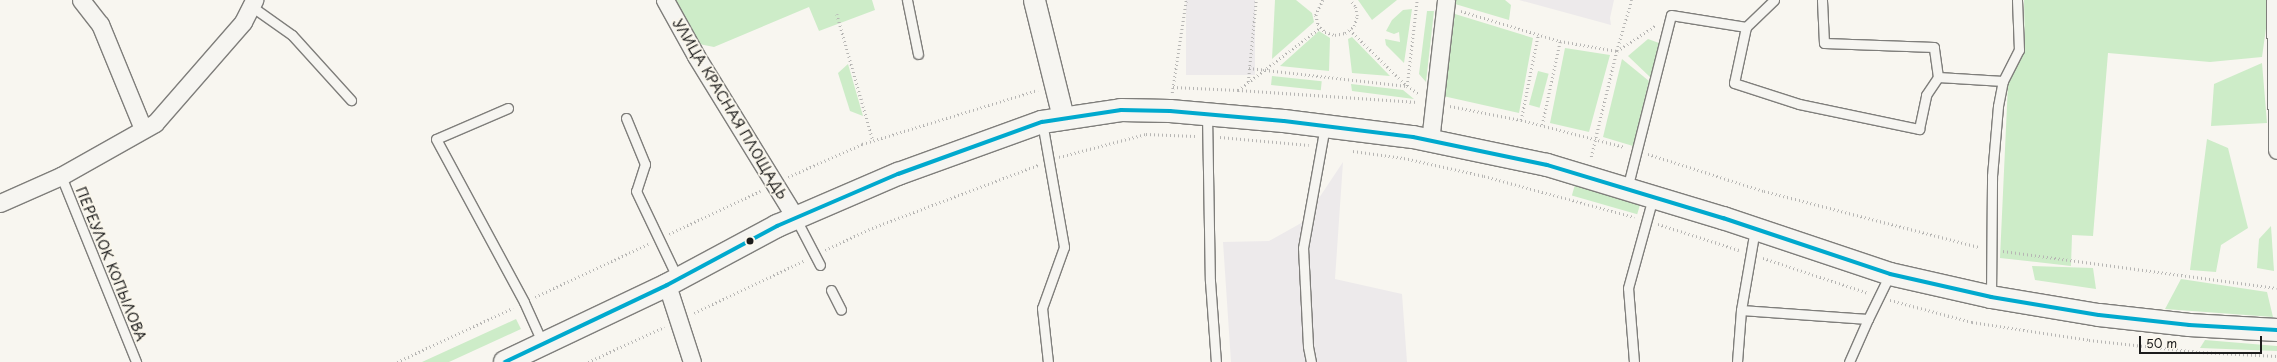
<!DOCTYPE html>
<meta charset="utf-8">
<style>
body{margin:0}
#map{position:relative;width:2277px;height:362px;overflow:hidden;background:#f8f6f0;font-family:"Playpen Sans",sans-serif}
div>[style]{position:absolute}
.built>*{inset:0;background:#edeaeb;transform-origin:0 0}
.green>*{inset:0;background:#cdecc8;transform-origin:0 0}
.path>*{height:2.5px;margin-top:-1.25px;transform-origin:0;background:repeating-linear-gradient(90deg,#b7b6b4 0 1px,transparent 0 4px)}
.roads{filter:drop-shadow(1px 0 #7f7e7b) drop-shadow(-1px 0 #7f7e7b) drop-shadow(0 1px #7f7e7b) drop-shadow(0 -1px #7f7e7b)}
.service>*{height:9px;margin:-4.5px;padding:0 4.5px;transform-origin:4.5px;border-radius:4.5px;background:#f6f5f1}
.minor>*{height:17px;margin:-8.5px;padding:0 8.5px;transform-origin:8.5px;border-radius:8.5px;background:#f6f5f1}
.tertiary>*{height:21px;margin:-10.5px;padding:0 10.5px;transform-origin:10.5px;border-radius:10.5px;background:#f6f5f1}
.secondary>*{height:22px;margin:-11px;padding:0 11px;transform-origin:11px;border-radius:11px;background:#f6f5f1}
.bus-1>*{height:4px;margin:-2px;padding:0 2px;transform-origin:2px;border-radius:2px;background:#00a9ce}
.dots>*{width:11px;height:11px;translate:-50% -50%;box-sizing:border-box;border:2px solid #fbf7ec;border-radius:50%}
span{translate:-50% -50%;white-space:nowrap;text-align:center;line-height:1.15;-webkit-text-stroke:3.5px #fbf7ec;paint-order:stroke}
.street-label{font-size:14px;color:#1c1c1c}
.scale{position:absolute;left:2139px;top:336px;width:123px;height:18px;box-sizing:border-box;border:2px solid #1c1c1c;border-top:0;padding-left:5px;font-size:12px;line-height:14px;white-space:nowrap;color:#1c1c1c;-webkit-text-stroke:3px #fbf7ec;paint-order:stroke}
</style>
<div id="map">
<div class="built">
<div style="left:1186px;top:0;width:69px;height:75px"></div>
<div style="clip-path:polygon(1519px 0,1614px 0,1610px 18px,1611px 25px)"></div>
<div style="clip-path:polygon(1343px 162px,1335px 279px,1402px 294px,1407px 362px,1231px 362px,1223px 242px,1269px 241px,1303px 222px)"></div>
</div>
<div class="green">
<div style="clip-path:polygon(672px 0,872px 0,875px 10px,819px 31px,809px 7px,714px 47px,694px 43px)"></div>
<div style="clip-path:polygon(1275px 0,1296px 0,1312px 13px,1314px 22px,1272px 59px)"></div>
<div style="clip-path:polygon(1358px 0,1397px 0,1372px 20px)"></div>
<div style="clip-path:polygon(1455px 0,1505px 0,1511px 5px,1509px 20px,1455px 4px)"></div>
<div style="clip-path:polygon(2024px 0,2267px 0,2268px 14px,2262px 57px,2210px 62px,2108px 53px,2093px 236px,2072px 235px,2071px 266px,2000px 258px,2009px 62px,2025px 48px)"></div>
<div style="clip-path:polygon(1412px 9px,1404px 63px,1386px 45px,1385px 39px,1400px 42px,1399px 32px,1394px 34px,1386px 31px,1392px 20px,1403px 10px)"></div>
<div style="clip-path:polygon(1427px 11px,1434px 11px,1426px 82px,1419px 74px)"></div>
<div style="clip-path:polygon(1455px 14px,1533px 38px,1519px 113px,1443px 96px)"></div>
<div style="clip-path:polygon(1319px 31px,1330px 38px,1329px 71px,1280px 66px)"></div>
<div style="clip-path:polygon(1352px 37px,1390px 76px,1352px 73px,1348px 39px)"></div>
<div style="clip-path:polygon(1648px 39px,1659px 43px,1651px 78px,1628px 56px)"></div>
<div style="clip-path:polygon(1565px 48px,1610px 55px,1589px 132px,1550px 123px)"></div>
<div style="clip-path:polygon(1622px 59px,1649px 81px,1633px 146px,1603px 137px)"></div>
<div style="clip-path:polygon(2262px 63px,2267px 123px,2211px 126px,2214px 84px)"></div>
<div style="clip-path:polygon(848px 64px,863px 116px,850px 111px,838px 73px)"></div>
<div style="left:1538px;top:71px;width:11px;height:35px;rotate:15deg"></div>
<div style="left:1272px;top:76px;width:50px;height:9px;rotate:6deg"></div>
<div style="clip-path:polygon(1351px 84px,1403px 90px,1414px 99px,1352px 91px)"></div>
<div style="clip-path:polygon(2207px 139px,2228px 148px,2248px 228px,2221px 245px,2216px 272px,2190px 270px)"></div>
<div style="left:1576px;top:181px;width:68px;height:15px;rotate:16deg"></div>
<div style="clip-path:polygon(2271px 226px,2274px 271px,2257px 268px,2259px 239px)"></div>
<div style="clip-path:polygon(2032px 266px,2093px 268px,2096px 289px,2035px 280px)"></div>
<div style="clip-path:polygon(2181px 279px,2267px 292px,2273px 317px,2165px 309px)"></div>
<div style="clip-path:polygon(516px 319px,521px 329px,449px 362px,422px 362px)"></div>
<div style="clip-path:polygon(2205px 340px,2277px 346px,2277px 351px,2200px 348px)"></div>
</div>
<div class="path">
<div style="left:1323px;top:0;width:17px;rotate:115deg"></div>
<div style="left:1316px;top:15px;width:9px;rotate:77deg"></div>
<div style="left:1318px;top:24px;width:11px;rotate:49deg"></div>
<div style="left:1325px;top:32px;width:10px;rotate:17deg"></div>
<div style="left:1335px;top:35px;width:10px;rotate:-11deg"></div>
<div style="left:1345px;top:33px;width:11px;rotate:-38deg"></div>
<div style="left:1354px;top:26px;width:10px;rotate:-73deg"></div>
<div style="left:1357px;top:16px;width:10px;rotate:-101deg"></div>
<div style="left:1355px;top:6px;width:8px;rotate:-130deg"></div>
<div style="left:1632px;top:0;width:53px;rotate:106.4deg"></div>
<div style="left:1617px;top:51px;width:47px;rotate:-33.7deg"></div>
<div style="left:1461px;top:11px;width:103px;rotate:16.9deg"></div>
<div style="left:1560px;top:41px;width:58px;rotate:10deg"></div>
<div style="left:1617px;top:51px;width:111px;rotate:103.5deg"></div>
<div style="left:837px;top:14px;width:131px;rotate:74.1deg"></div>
<div style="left:1350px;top:30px;width:80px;rotate:44.5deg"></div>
<div style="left:1407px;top:86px;width:15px;rotate:32deg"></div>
<div style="left:1249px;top:68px;width:159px;rotate:6.5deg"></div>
<div style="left:1407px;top:86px;width:87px;rotate:-83.4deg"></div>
<div style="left:1248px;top:82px;width:82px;rotate:-84.4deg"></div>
<div style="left:1173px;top:87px;width:65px;rotate:2.6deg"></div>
<div style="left:1238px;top:90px;width:104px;rotate:-37.2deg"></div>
<div style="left:1238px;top:90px;width:180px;rotate:3.8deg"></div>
<div style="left:1172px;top:93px;width:94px;rotate:-81.4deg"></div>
<div style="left:1450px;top:106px;width:72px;rotate:11.2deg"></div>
<div style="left:1521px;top:120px;width:107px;rotate:14.6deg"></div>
<div style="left:1521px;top:120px;width:87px;rotate:-78.7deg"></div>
<div style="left:1542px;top:125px;width:86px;rotate:-77.9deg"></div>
<div style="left:1220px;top:137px;width:89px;rotate:5.1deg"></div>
<div style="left:1353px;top:151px;width:51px;rotate:7.8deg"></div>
<div style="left:1404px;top:158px;width:82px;rotate:12.7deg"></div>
<div style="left:1484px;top:176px;width:156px;rotate:15.3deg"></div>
<div style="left:1648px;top:154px;width:122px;rotate:17.7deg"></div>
<div style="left:1764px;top:191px;width:222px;rotate:14.6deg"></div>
<div style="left:1059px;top:157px;width:90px;rotate:-14.8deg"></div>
<div style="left:1146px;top:134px;width:49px;rotate:2.3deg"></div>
<div style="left:788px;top:177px;width:81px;rotate:-24deg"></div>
<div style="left:862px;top:144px;width:184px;rotate:-17.1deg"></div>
<div style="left:1658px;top:224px;width:85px;rotate:17.8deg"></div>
<div style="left:669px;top:234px;width:101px;rotate:-25.3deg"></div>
<div style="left:825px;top:250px;width:52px;rotate:-25.1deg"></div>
<div style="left:872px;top:228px;width:178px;rotate:-20.8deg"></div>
<div style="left:2003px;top:251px;width:276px;rotate:7.7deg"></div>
<div style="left:1763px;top:258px;width:111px;rotate:18.4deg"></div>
<div style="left:535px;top:297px;width:125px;rotate:-25.1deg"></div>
<div style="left:1890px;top:300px;width:85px;rotate:15deg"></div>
<div style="left:1972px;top:322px;width:118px;rotate:8.7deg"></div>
<div style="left:2089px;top:340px;width:111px;rotate:6.2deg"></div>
<div style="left:2199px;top:352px;width:78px;rotate:2.9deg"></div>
<div style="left:694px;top:313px;width:123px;rotate:-25.5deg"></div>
<div style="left:397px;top:362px;width:128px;rotate:-25deg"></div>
<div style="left:588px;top:362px;width:84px;rotate:-24.7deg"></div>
</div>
<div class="roads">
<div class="service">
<div style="left:907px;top:0;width:55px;rotate:78.5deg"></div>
<div style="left:251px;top:6px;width:50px;rotate:35.3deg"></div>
<div style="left:292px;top:35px;width:88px;rotate:47.8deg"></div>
<div style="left:1746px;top:27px;width:57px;rotate:102.1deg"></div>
<div style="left:1734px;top:83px;width:68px;rotate:17.9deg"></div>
<div style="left:1799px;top:104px;width:123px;rotate:11.8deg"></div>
<div style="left:1919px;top:129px;width:35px;rotate:-78deg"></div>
<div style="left:1926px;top:95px;width:22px;rotate:-56deg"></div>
<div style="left:1938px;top:77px;width:30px;rotate:-98deg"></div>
<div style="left:1934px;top:47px;width:110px;rotate:-177.9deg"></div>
<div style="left:1824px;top:43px;width:43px;rotate:-92.7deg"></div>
<div style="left:1938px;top:77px;width:65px;rotate:3.5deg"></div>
<div style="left:508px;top:108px;width:78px;rotate:156.7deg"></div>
<div style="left:436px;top:139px;width:185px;rotate:61.6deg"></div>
<div style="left:524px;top:302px;width:46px;rotate:65.7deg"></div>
<div style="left:1207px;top:114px;width:167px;rotate:89deg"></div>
<div style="left:1210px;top:281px;width:81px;rotate:85.8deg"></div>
<div style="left:626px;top:118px;width:50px;rotate:67.6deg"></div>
<div style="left:645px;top:164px;width:28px;rotate:108deg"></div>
<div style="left:636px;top:191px;width:98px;rotate:64.5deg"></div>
<div style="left:1042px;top:122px;width:127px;rotate:80deg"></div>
<div style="left:1064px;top:247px;width:65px;rotate:109.8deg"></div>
<div style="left:1042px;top:308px;width:54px;rotate:83.7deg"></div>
<div style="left:61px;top:176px;width:201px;rotate:68deg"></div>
<div style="left:1627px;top:189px;width:179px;rotate:-75.8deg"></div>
<div style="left:1671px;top:15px;width:76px;rotate:9.1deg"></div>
<div style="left:1746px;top:27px;width:39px;rotate:-44deg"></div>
<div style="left:795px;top:217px;width:54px;rotate:62.5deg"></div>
<div style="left:831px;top:290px;width:22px;rotate:63deg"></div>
<div style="left:1991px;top:297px;width:121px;rotate:-89.5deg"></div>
<div style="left:1992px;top:176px;width:70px;rotate:-85.1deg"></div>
<div style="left:1998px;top:106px;width:25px;rotate:-79deg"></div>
<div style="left:2003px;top:81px;width:35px;rotate:-63deg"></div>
<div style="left:2019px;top:50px;width:50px;rotate:-92.3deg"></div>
<div style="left:1741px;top:310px;width:82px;rotate:-80.2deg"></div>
<div style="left:1311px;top:362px;width:16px;rotate:-101deg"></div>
<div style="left:1308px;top:346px;width:98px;rotate:-92.9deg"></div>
<div style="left:1303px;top:248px;width:124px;rotate:-79.8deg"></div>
<div style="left:1634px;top:362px;width:74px;rotate:-94.6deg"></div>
<div style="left:1628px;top:288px;width:94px;rotate:-74.6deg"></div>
<div style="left:1737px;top:362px;width:52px;rotate:-85.6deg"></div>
<div style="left:1741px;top:310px;width:127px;rotate:4.1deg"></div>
<div style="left:1868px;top:319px;width:50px;rotate:-63.9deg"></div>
<div style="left:1849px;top:362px;width:47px;rotate:-66.2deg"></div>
</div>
<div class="minor">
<div style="left:81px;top:0;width:31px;rotate:52deg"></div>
<div style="left:100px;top:24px;width:113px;rotate:67.7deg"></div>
<div style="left:665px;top:0;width:64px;rotate:61deg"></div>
<div style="left:696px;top:56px;width:189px;rotate:58.4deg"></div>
<div style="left:2275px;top:0;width:150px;rotate:89.2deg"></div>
<div style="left:1430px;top:141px;width:142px;rotate:-83.5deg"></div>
<div style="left:0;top:203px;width:67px;rotate:-23.9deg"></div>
<div style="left:61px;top:176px;width:108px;rotate:-29.4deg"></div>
<div style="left:155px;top:123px;width:134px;rotate:-48.9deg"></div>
<div style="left:243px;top:22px;width:25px;rotate:-63deg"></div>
<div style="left:667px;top:285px;width:81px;rotate:72deg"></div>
</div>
<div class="tertiary">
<div style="left:1034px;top:0;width:121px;rotate:76.1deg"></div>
</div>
<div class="secondary">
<div style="left:505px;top:362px;width:179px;rotate:-25.4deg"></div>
<div style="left:667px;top:285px;width:125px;rotate:-28.2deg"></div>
<div style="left:777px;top:226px;width:132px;rotate:-23.3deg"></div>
<div style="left:898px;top:174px;width:153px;rotate:-19.9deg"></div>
<div style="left:1042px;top:122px;width:80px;rotate:-8.6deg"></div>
<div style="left:1121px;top:110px;width:49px;rotate:1.2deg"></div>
<div style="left:1170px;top:111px;width:114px;rotate:5deg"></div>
<div style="left:1284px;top:121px;width:130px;rotate:7.1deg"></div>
<div style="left:1413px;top:137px;width:137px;rotate:11.8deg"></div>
<div style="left:1547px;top:165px;width:184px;rotate:16.8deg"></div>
<div style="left:1723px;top:218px;width:176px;rotate:18.5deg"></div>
<div style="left:1890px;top:274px;width:104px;rotate:12.8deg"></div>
<div style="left:1991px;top:297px;width:109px;rotate:9.5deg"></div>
<div style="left:2099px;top:315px;width:91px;rotate:6.3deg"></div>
<div style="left:2189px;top:325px;width:88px;rotate:3.3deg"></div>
</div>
</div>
<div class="bus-1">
<div style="left:505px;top:362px;width:179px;rotate:-25.4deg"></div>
<div style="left:667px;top:285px;width:125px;rotate:-28.2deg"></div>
<div style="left:777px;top:226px;width:132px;rotate:-23.3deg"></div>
<div style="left:898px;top:174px;width:153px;rotate:-19.9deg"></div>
<div style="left:1042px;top:122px;width:80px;rotate:-8.6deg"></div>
<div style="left:1121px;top:110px;width:49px;rotate:1.2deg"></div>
<div style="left:1170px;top:111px;width:114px;rotate:5deg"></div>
<div style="left:1284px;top:121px;width:130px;rotate:7.1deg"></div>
<div style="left:1413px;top:137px;width:137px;rotate:11.8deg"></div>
<div style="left:1547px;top:165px;width:184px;rotate:16.8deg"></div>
<div style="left:1723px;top:218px;width:176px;rotate:18.5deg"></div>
<div style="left:1890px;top:274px;width:104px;rotate:12.8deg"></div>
<div style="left:1991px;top:297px;width:109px;rotate:9.5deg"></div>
<div style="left:2099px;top:315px;width:91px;rotate:6.3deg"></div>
<div style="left:2189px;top:325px;width:88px;rotate:3.3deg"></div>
</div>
<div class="dots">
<div style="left:750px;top:241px;background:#1c1c1c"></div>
</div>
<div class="street-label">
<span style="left:730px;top:109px;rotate:59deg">УЛИЦА КРАСНАЯ ПЛОЩАДЬ</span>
<span style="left:111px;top:264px;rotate:68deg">ПЕРЕУЛОК КОПЫЛОВА</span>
</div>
<div class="scale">50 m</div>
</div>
